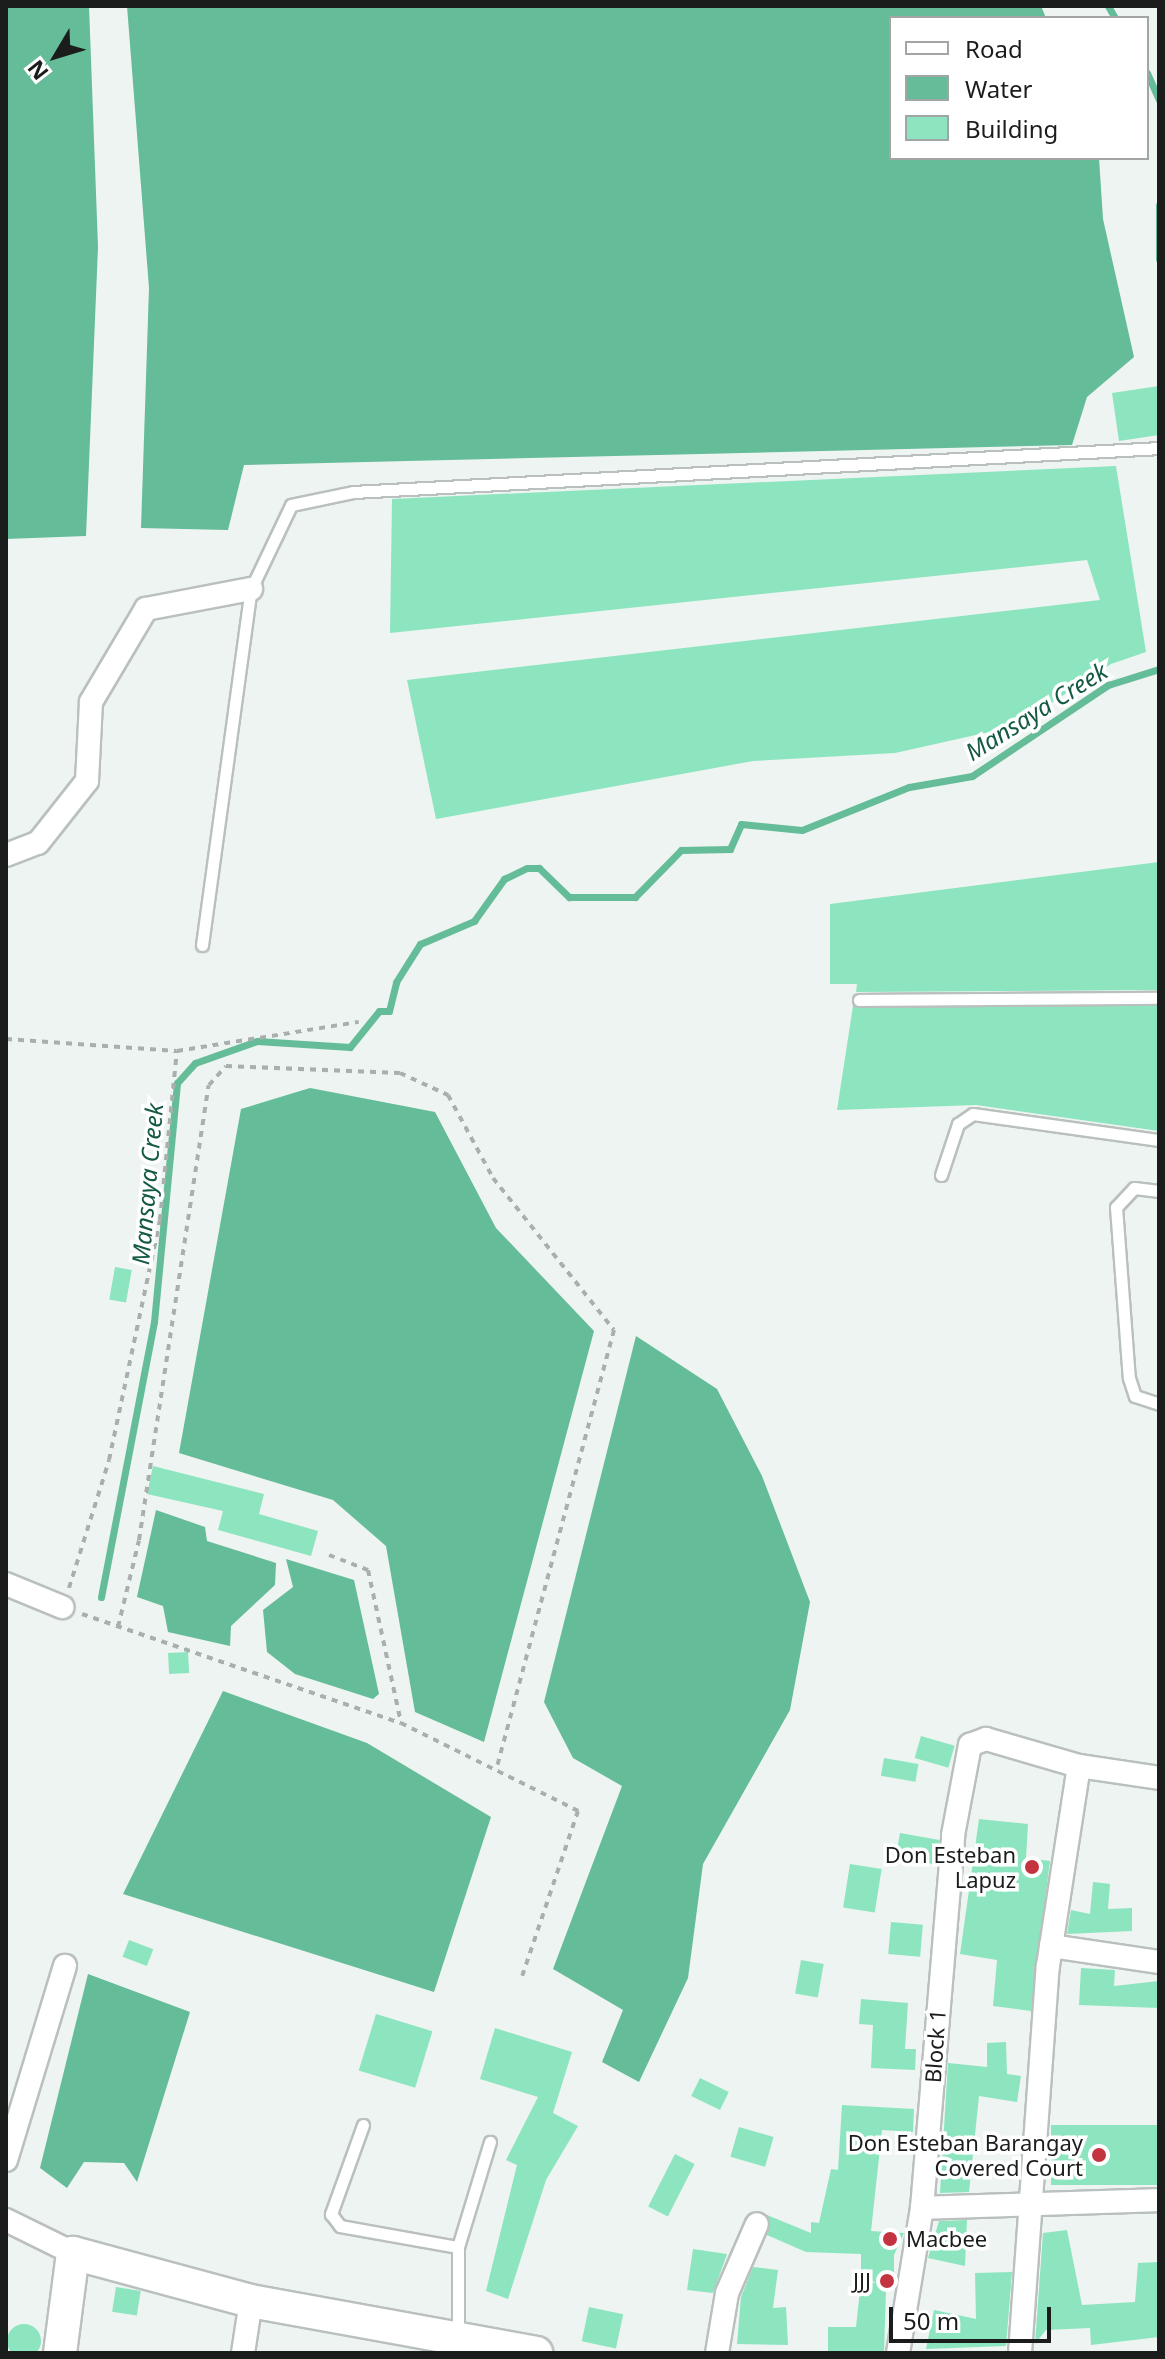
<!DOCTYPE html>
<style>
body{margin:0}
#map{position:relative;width:1165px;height:2359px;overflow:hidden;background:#edf4f1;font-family:"Noto Sans",sans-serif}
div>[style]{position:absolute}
.water>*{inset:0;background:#64bc98}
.stream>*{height:7px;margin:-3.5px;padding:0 3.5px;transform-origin:3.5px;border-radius:3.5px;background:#64bc98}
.building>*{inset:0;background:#8ce5bf;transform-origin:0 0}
.round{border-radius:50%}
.path>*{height:4px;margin-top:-2px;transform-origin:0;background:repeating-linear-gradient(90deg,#a9afac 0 6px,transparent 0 12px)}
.roads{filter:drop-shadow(2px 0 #b9c0bd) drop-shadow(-2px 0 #b9c0bd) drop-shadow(0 2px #b9c0bd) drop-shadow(0 -2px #b9c0bd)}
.lane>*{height:11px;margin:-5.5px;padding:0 5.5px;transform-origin:5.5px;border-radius:5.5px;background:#fff}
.street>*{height:22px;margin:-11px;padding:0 11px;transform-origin:11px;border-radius:11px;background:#fff}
.secondary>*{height:32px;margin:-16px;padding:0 16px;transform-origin:16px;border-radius:16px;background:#fff}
.dots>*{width:22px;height:22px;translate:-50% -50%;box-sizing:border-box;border:4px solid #fff;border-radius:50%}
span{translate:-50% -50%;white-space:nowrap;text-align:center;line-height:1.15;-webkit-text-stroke:7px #fff;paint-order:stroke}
.poi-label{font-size:22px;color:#1a1d1c}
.right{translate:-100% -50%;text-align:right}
.left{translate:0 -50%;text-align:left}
.street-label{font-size:22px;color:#1a1d1c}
.water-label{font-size:24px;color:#145a42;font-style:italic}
.frame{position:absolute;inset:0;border:8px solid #1a1d1c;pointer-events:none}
.legend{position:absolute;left:889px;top:16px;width:260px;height:144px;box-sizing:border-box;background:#fff;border:2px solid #a3a5a4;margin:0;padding:10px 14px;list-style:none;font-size:24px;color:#1a1d1c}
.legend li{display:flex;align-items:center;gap:16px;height:40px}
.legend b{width:40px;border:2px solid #a3a5a4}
.north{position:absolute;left:16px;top:16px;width:80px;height:80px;-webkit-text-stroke:6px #fff;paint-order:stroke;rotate:232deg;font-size:22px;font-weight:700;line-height:32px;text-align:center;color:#1a1d1c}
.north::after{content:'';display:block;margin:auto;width:28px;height:36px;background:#1a1d1c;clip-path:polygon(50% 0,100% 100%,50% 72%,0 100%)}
.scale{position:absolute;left:889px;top:2307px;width:162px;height:36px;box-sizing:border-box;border:4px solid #1a1d1c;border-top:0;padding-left:10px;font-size:24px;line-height:28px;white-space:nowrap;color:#1a1d1c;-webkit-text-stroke:6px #fff;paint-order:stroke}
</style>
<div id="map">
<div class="water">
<div style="clip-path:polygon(6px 6px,89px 6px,98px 247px,86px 536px,6px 539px)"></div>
<div style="clip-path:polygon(127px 6px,1041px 6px,1046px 18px,891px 18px,891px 158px,1099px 158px,1103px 219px,1134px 357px,1087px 397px,1072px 445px,244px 465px,228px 530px,141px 528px,149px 288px)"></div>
<div style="clip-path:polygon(310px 1088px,435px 1112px,496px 1228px,594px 1331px,484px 1742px,415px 1712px,386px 1546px,333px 1500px,179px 1453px,241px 1109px)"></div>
<div style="clip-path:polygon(636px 1336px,717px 1389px,762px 1476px,810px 1602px,790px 1710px,703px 1864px,688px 1978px,639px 2082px,602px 2062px,623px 2010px,553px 1969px,622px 1786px,573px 1758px,544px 1702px)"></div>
<div style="clip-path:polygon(156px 1510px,205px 1527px,207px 1541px,276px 1563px,275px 1585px,231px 1626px,230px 1646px,168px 1632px,163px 1606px,137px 1597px)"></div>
<div style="clip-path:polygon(286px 1559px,354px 1580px,379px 1694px,373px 1699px,295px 1674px,267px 1652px,263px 1610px,293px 1587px)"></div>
<div style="clip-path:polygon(223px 1691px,367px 1743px,491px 1817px,434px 1992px,123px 1894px)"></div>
<div style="clip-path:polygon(88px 1974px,190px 2012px,137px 2182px,124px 2163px,84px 2162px,67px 2188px,40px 2168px)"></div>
</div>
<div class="stream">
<div style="left:1108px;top:6px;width:14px;rotate:60deg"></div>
<div style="left:1147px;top:73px;width:30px;rotate:66deg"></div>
<div style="left:1159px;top:205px;width:54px;rotate:90deg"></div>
<div style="left:101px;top:1597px;width:280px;rotate:-79.1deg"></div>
<div style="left:154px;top:1322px;width:240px;rotate:-84.5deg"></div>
<div style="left:177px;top:1083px;width:27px;rotate:-48deg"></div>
<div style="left:195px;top:1063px;width:66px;rotate:-19.5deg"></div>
<div style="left:257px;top:1041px;width:93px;rotate:3.7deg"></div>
<div style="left:350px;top:1047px;width:46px;rotate:-51.1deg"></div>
<div style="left:379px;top:1011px;width:10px"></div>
<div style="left:389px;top:1011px;width:30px;rotate:-76deg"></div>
<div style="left:396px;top:982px;width:45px;rotate:-57.7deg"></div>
<div style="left:420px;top:944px;width:59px;rotate:-23.1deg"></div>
<div style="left:474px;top:921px;width:52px;rotate:-54.5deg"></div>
<div style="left:504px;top:879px;width:25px;rotate:-26deg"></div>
<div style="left:527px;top:868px;width:12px"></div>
<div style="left:539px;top:868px;width:42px;rotate:44deg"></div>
<div style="left:569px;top:897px;width:66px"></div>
<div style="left:635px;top:897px;width:66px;rotate:-45.6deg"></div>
<div style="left:681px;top:850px;width:49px;rotate:-1.2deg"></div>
<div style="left:730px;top:849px;width:27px;rotate:-66deg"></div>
<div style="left:741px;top:824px;width:61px;rotate:5.6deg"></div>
<div style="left:802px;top:830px;width:115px;rotate:-21.9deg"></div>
<div style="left:909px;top:787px;width:64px;rotate:-9.9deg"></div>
<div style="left:972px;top:776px;width:164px;rotate:-33.8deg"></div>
<div style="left:1108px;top:685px;width:53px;rotate:-17.4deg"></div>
</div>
<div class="building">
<div style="clip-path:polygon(1159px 386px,1159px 435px,1119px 441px,1112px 393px)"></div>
<div style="clip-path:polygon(1116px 466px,1146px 652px,1111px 664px,1016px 726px,895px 753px,753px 761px,436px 819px,407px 680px,1100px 600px,1087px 560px,390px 633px,392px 499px)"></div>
<div style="clip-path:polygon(1159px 862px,1159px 990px,856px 992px,857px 984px,830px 984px,830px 904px)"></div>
<div style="clip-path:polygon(853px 1006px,1159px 1006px,1159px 1131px,976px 1105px,837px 1110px)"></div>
<div style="left:115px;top:1267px;width:17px;height:33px;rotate:10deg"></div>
<div style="clip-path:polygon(153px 1466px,264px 1494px,259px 1514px,318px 1531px,311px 1556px,218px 1530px,223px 1511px,147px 1494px)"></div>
<div style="left:188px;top:1652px;width:21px;height:20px;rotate:87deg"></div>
<div style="left:921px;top:1736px;width:35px;height:23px;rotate:16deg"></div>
<div style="left:884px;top:1758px;width:35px;height:18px;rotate:10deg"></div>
<div style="clip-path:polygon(979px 1819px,1028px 1824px,1026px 1858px,1050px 1861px,1031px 2011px,993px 2006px,997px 1960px,960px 1954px)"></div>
<div style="left:900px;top:1833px;width:40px;height:25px;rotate:10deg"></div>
<div style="left:850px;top:1864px;width:32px;height:44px;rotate:9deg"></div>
<div style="clip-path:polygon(1093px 1882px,1110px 1884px,1108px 1909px,1132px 1908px,1132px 1931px,1067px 1934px,1071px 1910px,1090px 1914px)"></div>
<div style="left:891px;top:1922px;width:32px;height:32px;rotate:5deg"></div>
<div style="left:129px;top:1940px;width:26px;height:18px;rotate:21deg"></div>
<div style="left:801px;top:1960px;width:23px;height:34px;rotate:10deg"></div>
<div style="clip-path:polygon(1081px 1968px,1115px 1970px,1114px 1986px,1159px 1981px,1159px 2008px,1079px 2005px)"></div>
<div style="clip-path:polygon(861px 1999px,908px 2003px,905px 2049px,916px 2049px,915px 2070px,871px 2068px,873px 2025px,859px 2024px)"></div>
<div style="left:376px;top:2014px;width:59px;height:59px;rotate:17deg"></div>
<div style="clip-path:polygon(495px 2028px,572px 2052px,553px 2113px,578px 2126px,546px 2180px,508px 2299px,486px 2291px,517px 2165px,506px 2160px,538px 2097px,480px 2079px)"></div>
<div style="clip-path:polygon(1006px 2042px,1007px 2074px,1021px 2076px,1017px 2102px,979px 2096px,969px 2192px,940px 2193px,948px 2063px,987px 2067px,987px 2043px)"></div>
<div style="left:700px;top:2078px;width:32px;height:20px;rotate:26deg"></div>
<div style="clip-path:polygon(842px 2105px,914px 2109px,913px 2132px,882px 2130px,871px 2231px,904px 2233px,894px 2255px,894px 2290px,886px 2290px,884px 2353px,828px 2353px,828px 2327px,856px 2327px,861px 2281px,876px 2283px,861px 2275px,861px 2254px,806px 2252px,767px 2235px,767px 2215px,811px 2233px,811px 2222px,819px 2223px,831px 2169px,838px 2170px)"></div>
<div style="left:1159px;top:2125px;width:60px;height:108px;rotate:90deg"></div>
<div style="left:739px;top:2127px;width:36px;height:31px;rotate:16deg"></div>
<div style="left:675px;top:2154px;width:22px;height:59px;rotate:27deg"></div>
<div style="clip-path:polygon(967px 2220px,965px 2266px,928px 2258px,939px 2221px)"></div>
<div style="clip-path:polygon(1067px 2230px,1082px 2305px,1135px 2302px,1138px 2263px,1159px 2262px,1159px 2337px,1091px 2345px,1090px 2328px,1046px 2330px,1035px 2344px,1043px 2233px)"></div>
<div style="clip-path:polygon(693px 2249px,727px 2254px,713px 2293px,687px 2290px)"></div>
<div style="clip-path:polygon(753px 2267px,778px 2270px,773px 2308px,786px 2307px,788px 2345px,737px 2344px,741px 2297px)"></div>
<div style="clip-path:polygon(1012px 2272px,1006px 2346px,926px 2349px,934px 2310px,976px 2319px,975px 2273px)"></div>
<div style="left:116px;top:2287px;width:25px;height:25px;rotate:9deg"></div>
<div style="left:589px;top:2307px;width:35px;height:35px;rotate:12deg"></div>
<div class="round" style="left:7px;top:2324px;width:34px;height:34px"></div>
</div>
<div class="path">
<div style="left:6px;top:1039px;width:171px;rotate:4deg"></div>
<div style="left:177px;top:1051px;width:184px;rotate:-9.1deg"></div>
<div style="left:329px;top:1555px;width:42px;rotate:21deg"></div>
<div style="left:368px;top:1570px;width:157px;rotate:77.8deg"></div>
<div style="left:69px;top:1588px;width:134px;rotate:-72.6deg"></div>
<div style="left:109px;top:1460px;width:245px;rotate:-78deg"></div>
<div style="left:160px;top:1220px;width:170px;rotate:-84.3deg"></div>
<div style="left:82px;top:1614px;width:337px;rotate:18.9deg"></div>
<div style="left:401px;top:1723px;width:198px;rotate:26.4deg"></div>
<div style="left:578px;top:1811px;width:174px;rotate:108.7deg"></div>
<div style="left:118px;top:1627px;width:89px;rotate:-76.4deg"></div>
<div style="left:139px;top:1540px;width:460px;rotate:-81.3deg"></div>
<div style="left:209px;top:1085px;width:25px;rotate:-48deg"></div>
<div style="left:226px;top:1066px;width:174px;rotate:2.3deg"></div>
<div style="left:400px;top:1073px;width:53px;rotate:24.6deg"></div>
<div style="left:448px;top:1095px;width:94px;rotate:61.5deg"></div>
<div style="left:493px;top:1178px;width:194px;rotate:51.5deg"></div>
<div style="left:614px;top:1330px;width:455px;rotate:105deg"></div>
</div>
<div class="roads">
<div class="lane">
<div style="left:202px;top:945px;width:359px;rotate:-82.2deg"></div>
<div style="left:251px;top:589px;width:93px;rotate:-64.5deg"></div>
<div style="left:291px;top:505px;width:63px;rotate:-11.8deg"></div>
<div style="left:353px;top:492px;width:807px;rotate:-3.12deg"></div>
<div style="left:859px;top:1000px;width:300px;rotate:-0.4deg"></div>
<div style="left:941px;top:1175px;width:54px;rotate:-71.6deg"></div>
<div style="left:958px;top:1124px;width:18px;rotate:-34deg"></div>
<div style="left:973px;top:1114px;width:188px;rotate:8deg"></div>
<div style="left:1159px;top:1191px;width:25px;rotate:-173deg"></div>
<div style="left:1134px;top:1188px;width:26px;rotate:133deg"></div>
<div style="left:1116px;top:1207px;width:171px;rotate:85.7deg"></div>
<div style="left:1129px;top:1378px;width:19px;rotate:72deg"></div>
<div style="left:1135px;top:1396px;width:25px;rotate:18deg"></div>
<div style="left:363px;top:2125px;width:95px;rotate:109.8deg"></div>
<div style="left:331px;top:2214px;width:15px;rotate:53deg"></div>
<div style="left:340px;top:2226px;width:120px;rotate:10.1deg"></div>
<div style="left:458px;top:2335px;width:88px;rotate:-90deg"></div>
<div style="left:458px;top:2247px;width:110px;rotate:-73.1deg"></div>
</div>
<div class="street">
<div style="left:6px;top:855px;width:34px;rotate:-21deg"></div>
<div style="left:38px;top:843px;width:79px;rotate:-51.7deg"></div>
<div style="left:87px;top:781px;width:79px;rotate:-87.1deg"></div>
<div style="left:91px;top:702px;width:108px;rotate:-59.4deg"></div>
<div style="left:146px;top:609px;width:107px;rotate:-10.8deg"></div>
<div style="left:6px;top:1584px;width:61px;rotate:22.3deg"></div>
<div style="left:1051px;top:1946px;width:109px;rotate:8.4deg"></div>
<div style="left:6px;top:2160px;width:203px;rotate:-73.1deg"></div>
<div style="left:922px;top:2208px;width:237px;rotate:-1.9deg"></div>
<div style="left:6px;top:2220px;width:75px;rotate:26.2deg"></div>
<div style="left:243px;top:2353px;width:53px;rotate:-81.3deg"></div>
<div style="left:717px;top:2353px;width:61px;rotate:-80.5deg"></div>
<div style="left:727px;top:2293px;width:75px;rotate:-66.5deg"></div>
<div style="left:898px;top:2353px;width:147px;rotate:-80.6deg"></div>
<div style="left:922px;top:2208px;width:374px;rotate:-85.2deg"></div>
<div style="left:953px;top:1835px;width:92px;rotate:-79.3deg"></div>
<div style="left:970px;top:1745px;width:17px;rotate:-21deg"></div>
<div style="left:986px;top:1739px;width:97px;rotate:16.2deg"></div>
<div style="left:1079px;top:1766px;width:81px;rotate:8.5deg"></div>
<div style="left:1020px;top:2353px;width:388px;rotate:-85.9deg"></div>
<div style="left:1048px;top:1966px;width:202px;rotate:-81.2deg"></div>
</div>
<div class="secondary">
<div style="left:60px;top:2353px;width:101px;rotate:-82.6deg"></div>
<div style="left:73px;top:2253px;width:184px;rotate:15.1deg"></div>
<div style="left:251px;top:2301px;width:290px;rotate:10.3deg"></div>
</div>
</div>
<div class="dots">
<div style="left:1032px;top:1867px;background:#c33340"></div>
<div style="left:1099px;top:2155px;background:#c33340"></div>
<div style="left:890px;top:2239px;background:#c33340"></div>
<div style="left:887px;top:2281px;background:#c33340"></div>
</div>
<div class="poi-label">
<span class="right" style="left:1016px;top:1867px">Don Esteban<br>Lapuz</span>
<span class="right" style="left:1083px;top:2155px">Don Esteban Barangay<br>Covered Court</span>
<span class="left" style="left:906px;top:2239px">Macbee</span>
<span class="right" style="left:871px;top:2281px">JJJ</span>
</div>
<div class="street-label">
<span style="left:935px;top:2046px;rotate:-86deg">Block 1</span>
</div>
<div class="water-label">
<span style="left:1036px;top:711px;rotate:-32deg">Mansaya Creek</span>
<span style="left:147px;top:1184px;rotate:-85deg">Mansaya Creek</span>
</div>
<div class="frame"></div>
<ul class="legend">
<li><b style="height:10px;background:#fff"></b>Road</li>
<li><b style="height:22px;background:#64bc98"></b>Water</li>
<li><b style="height:22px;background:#8ce5bf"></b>Building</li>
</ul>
<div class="north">N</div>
<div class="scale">50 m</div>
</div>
